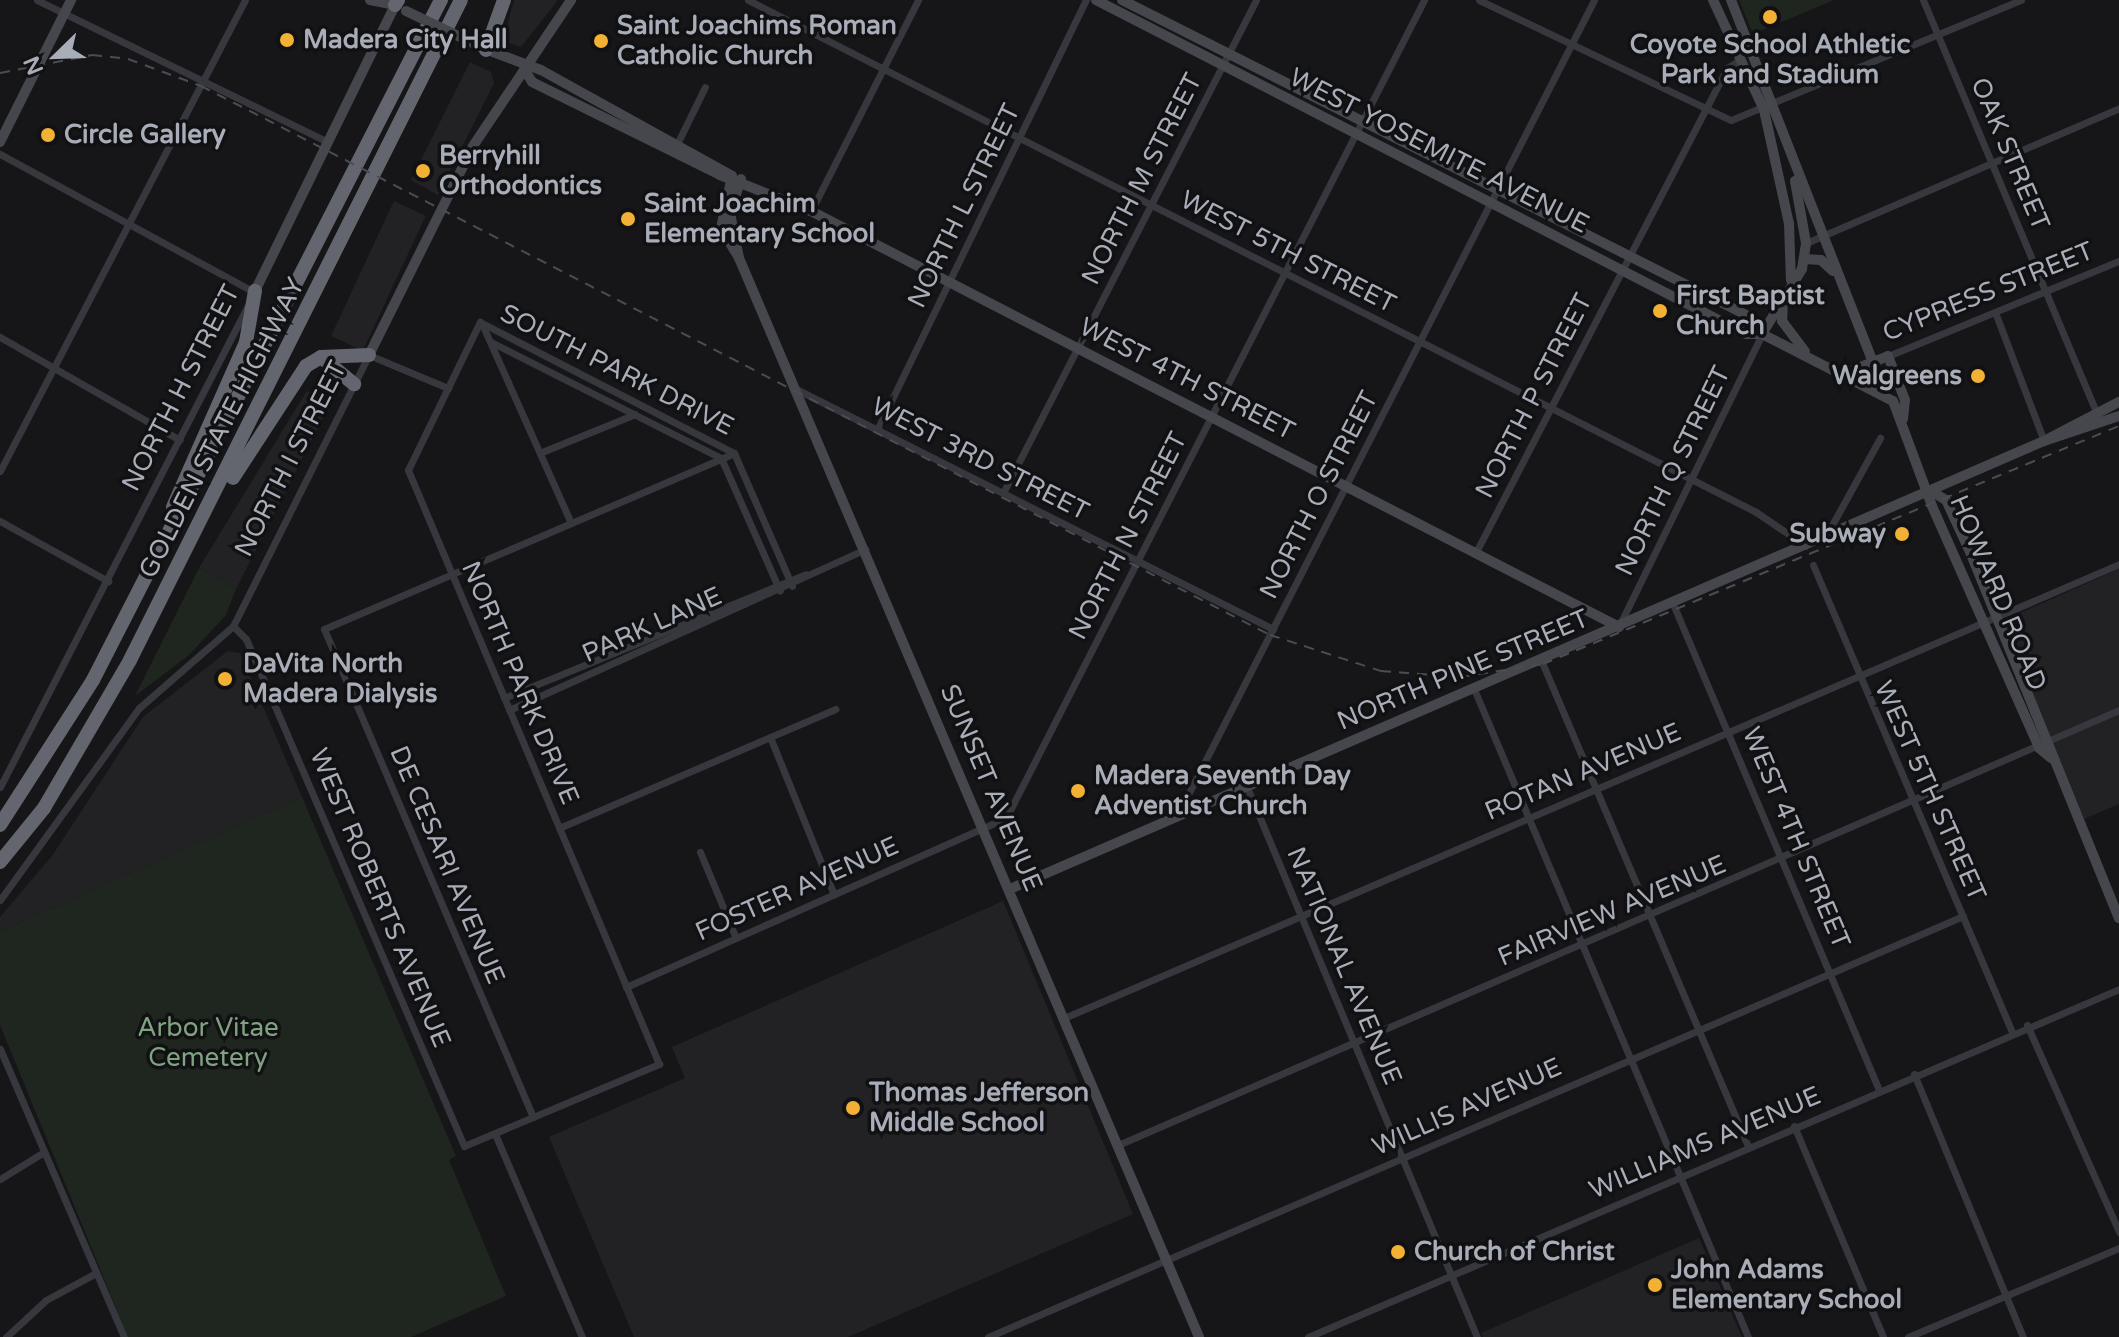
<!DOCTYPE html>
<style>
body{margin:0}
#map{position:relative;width:2119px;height:1337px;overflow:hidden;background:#161618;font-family:"Varela Round",sans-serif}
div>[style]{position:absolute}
.built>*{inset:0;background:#222225;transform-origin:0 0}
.green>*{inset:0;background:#1e261f}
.street>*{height:7px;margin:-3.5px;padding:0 3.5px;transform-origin:3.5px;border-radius:3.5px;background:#37383d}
.secondary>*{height:10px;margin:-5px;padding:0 5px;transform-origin:5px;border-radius:5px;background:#45474d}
.highway>*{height:14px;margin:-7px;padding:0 7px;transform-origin:7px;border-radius:7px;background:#63666e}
.rail>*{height:2px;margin-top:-1px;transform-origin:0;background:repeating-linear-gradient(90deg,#4a4c52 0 10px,transparent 0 18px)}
.secondary-bridge>*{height:10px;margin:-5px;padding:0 5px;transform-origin:5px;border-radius:5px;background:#45474d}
.dots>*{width:22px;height:22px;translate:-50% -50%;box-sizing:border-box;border:4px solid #111113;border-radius:50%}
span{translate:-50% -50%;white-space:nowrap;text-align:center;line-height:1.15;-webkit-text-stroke:7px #111113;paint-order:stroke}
.poi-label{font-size:26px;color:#a8adb8;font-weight:700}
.left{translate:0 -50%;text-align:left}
.right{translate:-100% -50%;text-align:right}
.street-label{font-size:26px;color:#a8adb8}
.park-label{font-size:26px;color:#7fa381}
.north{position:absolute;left:16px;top:16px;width:80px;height:80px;-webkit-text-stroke:6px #111113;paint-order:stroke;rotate:247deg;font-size:22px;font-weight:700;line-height:32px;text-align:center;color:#a8adb8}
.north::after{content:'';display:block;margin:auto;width:28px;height:36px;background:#a8adb8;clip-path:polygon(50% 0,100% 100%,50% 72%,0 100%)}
</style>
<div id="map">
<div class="built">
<div style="clip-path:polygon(514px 0,558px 0,521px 47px,503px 41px)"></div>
<div style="clip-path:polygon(470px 62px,491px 72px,494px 83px,438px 195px,411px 180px)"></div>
<div style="left:394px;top:201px;width:35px;height:149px;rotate:25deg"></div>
<div style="clip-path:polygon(339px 386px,236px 589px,199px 568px,306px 392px)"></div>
<div style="clip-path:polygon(2119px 569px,2119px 804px,2084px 819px,2002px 621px)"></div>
<div style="clip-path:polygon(228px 651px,240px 653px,302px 797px,0 931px,0 917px,52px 856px,143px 717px)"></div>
<div style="clip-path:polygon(1003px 901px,1133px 1214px,848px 1337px,634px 1337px,549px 1137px,685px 1078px,672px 1047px)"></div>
<div style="clip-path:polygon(1699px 1238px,1742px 1337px,1483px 1337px,1481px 1333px)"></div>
</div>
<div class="green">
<div style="clip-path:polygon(1739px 0,1834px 0,1753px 34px)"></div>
<div style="clip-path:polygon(199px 568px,236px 589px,226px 615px,189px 655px,135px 696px)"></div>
<div style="clip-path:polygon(302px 797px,456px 1156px,449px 1160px,506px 1296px,411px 1337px,128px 1337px,0 1025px,0 931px)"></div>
</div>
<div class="street">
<div style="left:37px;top:0;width:324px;rotate:26deg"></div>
<div style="left:748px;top:0;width:1131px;rotate:26.93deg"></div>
<div style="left:1756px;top:512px;width:60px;rotate:34.2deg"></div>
<div style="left:1479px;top:0;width:279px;rotate:25.5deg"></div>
<div style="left:1731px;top:120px;width:314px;rotate:-22.5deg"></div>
<div style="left:1923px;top:0;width:447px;rotate:67.2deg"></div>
<div style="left:678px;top:142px;width:61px;rotate:-63.9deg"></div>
<div style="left:0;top:154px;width:289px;rotate:28.5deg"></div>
<div style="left:811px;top:211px;width:237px;rotate:-63.1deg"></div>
<div style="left:1806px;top:243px;width:341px;rotate:-23.3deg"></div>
<div style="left:1995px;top:312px;width:138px;rotate:69.2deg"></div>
<div style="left:480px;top:322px;width:286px;rotate:27.3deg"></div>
<div style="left:734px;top:453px;width:145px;rotate:66.4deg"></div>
<div style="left:482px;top:324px;width:218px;rotate:65.9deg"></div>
<div style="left:0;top:337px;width:207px;rotate:29.8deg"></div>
<div style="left:493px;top:343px;width:255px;rotate:26.8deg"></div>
<div style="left:721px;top:458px;width:145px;rotate:66.1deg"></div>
<div style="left:1888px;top:356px;width:250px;rotate:-22.4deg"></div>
<div style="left:798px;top:390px;width:532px;rotate:26.71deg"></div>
<div style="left:877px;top:430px;width:478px;rotate:-64.1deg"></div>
<div style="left:542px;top:452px;width:100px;rotate:-22.2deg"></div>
<div style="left:0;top:471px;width:531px;rotate:-62.52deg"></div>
<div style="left:1003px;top:493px;width:554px;rotate:-62.83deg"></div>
<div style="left:0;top:521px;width:124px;rotate:29.1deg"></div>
<div style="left:1827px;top:534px;width:110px;rotate:-61.1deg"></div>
<div style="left:1476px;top:552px;width:545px;rotate:-62.59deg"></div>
<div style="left:1727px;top:68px;width:15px;rotate:-32deg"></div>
<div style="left:1813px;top:565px;width:508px;rotate:66.92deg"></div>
<div style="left:1673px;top:604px;width:528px;rotate:67.03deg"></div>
<div style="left:233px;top:626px;width:18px;rotate:45deg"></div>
<div style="left:246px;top:639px;width:552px;rotate:66.73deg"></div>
<div style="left:464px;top:1146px;width:212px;rotate:-22.8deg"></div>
<div style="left:659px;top:1064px;width:645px;rotate:-112.91deg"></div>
<div style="left:408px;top:470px;width:165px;rotate:-64.1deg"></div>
<div style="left:1619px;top:626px;width:325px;rotate:-63.9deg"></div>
<div style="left:1541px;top:660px;width:528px;rotate:66.93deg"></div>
<div style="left:1474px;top:689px;width:704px;rotate:67.08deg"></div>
<div style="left:504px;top:698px;width:326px;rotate:-22.3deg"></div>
<div style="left:509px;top:710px;width:391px;rotate:-24.3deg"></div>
<div style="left:770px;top:737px;width:170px;rotate:67.9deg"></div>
<div style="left:0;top:787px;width:540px;rotate:-62.77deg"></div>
<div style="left:1247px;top:787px;width:596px;rotate:67.31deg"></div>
<div style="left:1177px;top:816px;width:916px;rotate:-62.93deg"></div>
<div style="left:559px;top:828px;width:301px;rotate:-23.3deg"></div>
<div style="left:700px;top:852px;width:93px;rotate:67.3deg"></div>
<div style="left:0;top:900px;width:237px;rotate:-54.1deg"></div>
<div style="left:139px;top:708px;width:125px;rotate:-41.1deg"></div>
<div style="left:233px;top:626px;width:303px;rotate:-63.4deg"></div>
<div style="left:369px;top:355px;width:86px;rotate:22.7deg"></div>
<div style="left:626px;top:987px;width:416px;rotate:-24deg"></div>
<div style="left:1006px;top:818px;width:919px;rotate:-62.93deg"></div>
<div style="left:1064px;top:1018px;width:1149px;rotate:-23.28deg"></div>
<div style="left:2027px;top:1025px;width:227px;rotate:66deg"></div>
<div style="left:0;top:1049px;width:314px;rotate:66.7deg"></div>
<div style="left:1914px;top:1074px;width:285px;rotate:67.5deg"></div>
<div style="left:533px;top:1117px;width:531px;rotate:-113.18deg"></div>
<div style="left:324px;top:629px;width:446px;rotate:-23.2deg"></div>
<div style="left:1794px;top:1126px;width:229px;rotate:67.1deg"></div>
<div style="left:495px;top:1134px;width:221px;rotate:66.8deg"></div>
<div style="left:1118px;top:1145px;width:1091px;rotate:-23.49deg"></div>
<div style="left:0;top:1179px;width:52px;rotate:-31.5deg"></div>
<div style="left:6px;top:1337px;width:54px;rotate:-42.8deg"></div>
<div style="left:46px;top:1300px;width:57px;rotate:-28.4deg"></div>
<div style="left:988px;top:1337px;width:1062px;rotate:-23.35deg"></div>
<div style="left:1308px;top:1337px;width:883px;rotate:-23.22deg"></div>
<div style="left:1908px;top:1337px;width:229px;rotate:-22.9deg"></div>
</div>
<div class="secondary">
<div style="left:370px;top:0;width:25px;rotate:11deg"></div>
<div style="left:1096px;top:0;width:731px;rotate:27.2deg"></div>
<div style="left:1746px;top:334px;width:16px"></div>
<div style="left:1122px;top:0;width:706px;rotate:26.78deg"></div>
<div style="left:1752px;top:318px;width:19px;rotate:58deg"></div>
<div style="left:1762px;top:334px;width:147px;rotate:27.1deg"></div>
<div style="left:1893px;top:401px;width:112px;rotate:69.6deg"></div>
<div style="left:1932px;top:506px;width:265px;rotate:66.1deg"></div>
<div style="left:2039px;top:748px;width:16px;rotate:40deg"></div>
<div style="left:1713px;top:0;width:121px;rotate:65.1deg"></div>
<div style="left:1764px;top:110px;width:117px;rotate:77.6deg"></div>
<div style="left:1789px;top:224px;width:56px;rotate:88deg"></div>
<div style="left:1731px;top:0;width:390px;rotate:68.6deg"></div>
<div style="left:480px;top:47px;width:65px;rotate:20.7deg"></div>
<div style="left:541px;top:70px;width:218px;rotate:29deg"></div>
<div style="left:524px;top:69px;width:15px;rotate:58deg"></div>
<div style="left:532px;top:82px;width:210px;rotate:26.3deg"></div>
<div style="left:720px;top:175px;width:98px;rotate:21.6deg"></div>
<div style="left:811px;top:211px;width:909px;rotate:27.24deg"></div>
<div style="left:0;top:142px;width:159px;rotate:-63.4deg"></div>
<div style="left:732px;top:176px;width:53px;rotate:101.9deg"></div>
<div style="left:721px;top:228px;width:35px;rotate:59deg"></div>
<div style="left:741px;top:179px;width:36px;rotate:108deg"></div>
<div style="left:730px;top:213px;width:46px;rotate:78.7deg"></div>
<div style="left:739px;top:258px;width:1173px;rotate:66.91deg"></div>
<div style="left:1804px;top:259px;width:17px;rotate:3deg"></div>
<div style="left:1821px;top:260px;width:16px;rotate:43deg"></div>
<div style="left:255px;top:291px;width:318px;rotate:-63.9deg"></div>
<div style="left:1783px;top:298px;width:23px;rotate:92deg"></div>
<div style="left:1782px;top:321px;width:38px;rotate:53deg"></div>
<div style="left:1762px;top:334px;width:76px;rotate:-58.4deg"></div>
<div style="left:1802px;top:269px;width:26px;rotate:-81deg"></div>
<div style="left:1806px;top:243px;width:63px;rotate:-100.1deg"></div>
<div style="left:369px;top:355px;width:233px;rotate:-63.5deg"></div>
<div style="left:473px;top:146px;width:176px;rotate:-56.1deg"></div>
<div style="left:1848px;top:372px;width:43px;rotate:-21.8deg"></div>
<div style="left:1888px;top:356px;width:47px;rotate:68.9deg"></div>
<div style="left:1905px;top:400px;width:19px;rotate:96deg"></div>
<div style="left:2044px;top:441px;width:85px;rotate:-27.5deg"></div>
<div style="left:1933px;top:492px;width:15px;rotate:32deg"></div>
<div style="left:1946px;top:500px;width:60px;rotate:65.2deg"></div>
<div style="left:1971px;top:554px;width:393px;rotate:67.9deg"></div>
<div style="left:1010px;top:889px;width:1127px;rotate:-23.43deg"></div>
<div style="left:2044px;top:441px;width:79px;rotate:-18.4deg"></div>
</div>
<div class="highway">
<div style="left:395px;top:5px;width:6px;rotate:-59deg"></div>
<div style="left:486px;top:50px;width:53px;rotate:-70.2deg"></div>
<div style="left:321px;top:357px;width:43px;rotate:39.3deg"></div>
<div style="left:233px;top:478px;width:134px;rotate:-56.9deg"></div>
<div style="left:306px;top:366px;width:17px;rotate:-31deg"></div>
<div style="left:321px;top:357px;width:48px;rotate:-2.4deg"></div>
<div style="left:173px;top:507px;width:180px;rotate:-66.1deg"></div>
<div style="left:246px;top:342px;width:52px;rotate:-80deg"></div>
<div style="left:0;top:825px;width:172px;rotate:-57.3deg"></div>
<div style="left:93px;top:680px;width:764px;rotate:-62.9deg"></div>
<div style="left:0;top:862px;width:70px;rotate:-50.8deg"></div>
<div style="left:44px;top:808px;width:171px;rotate:-59.8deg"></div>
<div style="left:130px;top:660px;width:738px;rotate:-63.37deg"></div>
</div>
<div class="rail">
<div style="left:0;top:73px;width:94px;rotate:-11.1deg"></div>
<div style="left:92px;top:55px;width:36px;rotate:6deg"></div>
<div style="left:128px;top:59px;width:78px;rotate:20.3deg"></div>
<div style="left:201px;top:86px;width:1202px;rotate:27.18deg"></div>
<div style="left:1270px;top:635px;width:117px;rotate:18deg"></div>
<div style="left:1381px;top:671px;width:79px;rotate:4.3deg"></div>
<div style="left:1460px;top:677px;width:84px;rotate:-8.9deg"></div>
<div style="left:1543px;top:664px;width:623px;rotate:-22.45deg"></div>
</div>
<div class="secondary-bridge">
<div style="left:406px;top:11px;width:81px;rotate:25.6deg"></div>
</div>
<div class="dots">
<div style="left:1770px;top:17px;background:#f2b134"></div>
<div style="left:287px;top:40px;background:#f2b134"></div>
<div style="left:601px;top:41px;background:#f2b134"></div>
<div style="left:48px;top:135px;background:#f2b134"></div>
<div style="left:423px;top:171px;background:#f2b134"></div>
<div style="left:628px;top:219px;background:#f2b134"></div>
<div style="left:1660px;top:311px;background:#f2b134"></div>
<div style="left:1978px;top:376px;background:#f2b134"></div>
<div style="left:1902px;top:534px;background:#f2b134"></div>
<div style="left:225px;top:679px;background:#f2b134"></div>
<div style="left:1078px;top:791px;background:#f2b134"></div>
<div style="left:853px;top:1108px;background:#f2b134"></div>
<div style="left:1398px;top:1252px;background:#f2b134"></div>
<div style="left:1655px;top:1285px;background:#f2b134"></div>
</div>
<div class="poi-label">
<span class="left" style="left:617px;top:41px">Saint Joachims Roman<br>Catholic Church</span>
<span class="left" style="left:303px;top:40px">Madera City Hall</span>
<span style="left:1770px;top:60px">Coyote School Athletic<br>Park and Stadium</span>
<span class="left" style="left:64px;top:135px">Circle Gallery</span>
<span class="left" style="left:439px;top:171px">Berryhill<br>Orthodontics</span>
<span class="left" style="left:644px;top:219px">Saint Joachim<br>Elementary School</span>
<span class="left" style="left:1676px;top:311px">First Baptist<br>Church</span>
<span class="right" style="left:1962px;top:376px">Walgreens</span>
<span class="right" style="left:1886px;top:534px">Subway</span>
<span class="left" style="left:243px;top:679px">DaVita North<br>Madera Dialysis</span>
<span class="left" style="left:1094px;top:791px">Madera Seventh Day<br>Adventist Church</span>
<span class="left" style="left:869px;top:1108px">Thomas Jefferson<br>Middle School</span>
<span class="left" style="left:1414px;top:1252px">Church of Christ</span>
<span class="left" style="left:1671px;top:1285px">John Adams<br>Elementary School</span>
</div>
<div class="street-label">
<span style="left:1439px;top:151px;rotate:27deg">WEST YOSEMITE AVENUE</span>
<span style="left:2010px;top:154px;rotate:67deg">OAK STREET</span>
<span style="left:1142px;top:179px;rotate:-63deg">NORTH M STREET</span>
<span style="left:964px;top:206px;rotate:-64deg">NORTH L STREET</span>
<span style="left:1288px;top:252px;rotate:27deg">WEST 5TH STREET</span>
<span style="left:1988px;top:292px;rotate:-22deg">CYPRESS STREET</span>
<span style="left:617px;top:370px;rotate:27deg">SOUTH PARK DRIVE</span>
<span style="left:1187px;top:379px;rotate:27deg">WEST 4TH STREET</span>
<span style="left:181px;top:388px;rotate:-63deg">NORTH H STREET</span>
<span style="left:1534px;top:396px;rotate:-63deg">NORTH P STREET</span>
<span style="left:222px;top:428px;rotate:-63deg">GOLDEN STATE HIGHWAY</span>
<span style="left:291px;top:459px;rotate:-63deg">NORTH I STREET</span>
<span style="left:980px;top:459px;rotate:27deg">WEST 3RD STREET</span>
<span style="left:1673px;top:471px;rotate:-64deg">NORTH Q STREET</span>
<span style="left:1319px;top:495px;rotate:-63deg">NORTH O STREET</span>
<span style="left:1128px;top:536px;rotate:-63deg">NORTH N STREET</span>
<span style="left:1998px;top:593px;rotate:67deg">HOWARD ROAD</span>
<span style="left:652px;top:625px;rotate:-24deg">PARK LANE</span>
<span style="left:1463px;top:670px;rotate:-23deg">NORTH PINE STREET</span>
<span style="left:520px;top:683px;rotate:67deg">NORTH PARK DRIVE</span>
<span style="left:1583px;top:772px;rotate:-23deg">ROTAN AVENUE</span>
<span style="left:991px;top:788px;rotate:67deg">SUNSET AVENUE</span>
<span style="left:1930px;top:791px;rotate:66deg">WEST 5TH STREET</span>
<span style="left:1796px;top:838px;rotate:67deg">WEST 4TH STREET</span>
<span style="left:447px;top:865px;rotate:67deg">DE CESARI AVENUE</span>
<span style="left:797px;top:889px;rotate:-24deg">FOSTER AVENUE</span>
<span style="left:380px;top:898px;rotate:67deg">WEST ROBERTS AVENUE</span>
<span style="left:1612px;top:911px;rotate:-23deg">FAIRVIEW AVENUE</span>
<span style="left:1344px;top:966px;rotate:67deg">NATIONAL AVENUE</span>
<span style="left:1467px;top:1107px;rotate:-24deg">WILLIS AVENUE</span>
<span style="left:1705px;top:1143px;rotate:-23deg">WILLIAMS AVENUE</span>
</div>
<div class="park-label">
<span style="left:208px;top:1043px">Arbor Vitae<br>Cemetery</span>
</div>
<div class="north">N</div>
</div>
